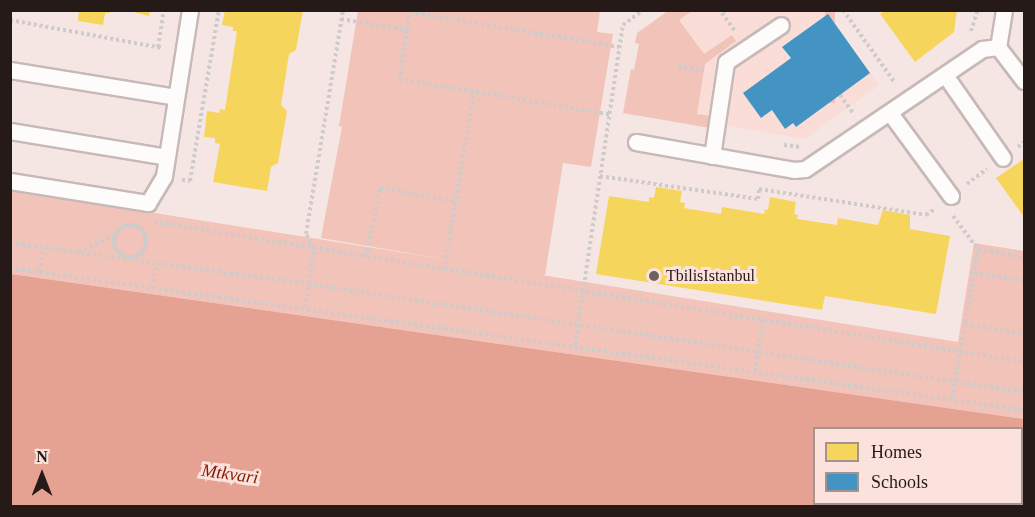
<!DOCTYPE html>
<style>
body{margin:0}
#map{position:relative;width:1035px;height:517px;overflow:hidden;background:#f5e6e3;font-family:Georgia,serif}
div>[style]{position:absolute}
.built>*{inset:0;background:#f9ddd6}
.green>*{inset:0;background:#f1c3b9;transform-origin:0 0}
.water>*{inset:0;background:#e5a192}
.homes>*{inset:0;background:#f6d55c}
.schools>*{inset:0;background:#4393c3}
.path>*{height:4px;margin-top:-2px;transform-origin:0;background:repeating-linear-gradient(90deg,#cfcbca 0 3px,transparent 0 6px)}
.path>.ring{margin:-2px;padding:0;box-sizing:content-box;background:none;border:4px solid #cfcbca;border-radius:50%}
.roads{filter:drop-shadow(2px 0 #c6b9b7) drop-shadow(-2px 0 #c6b9b7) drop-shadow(0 2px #c6b9b7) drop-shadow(0 -2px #c6b9b7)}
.lane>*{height:15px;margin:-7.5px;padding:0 7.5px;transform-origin:7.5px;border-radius:7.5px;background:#fefbfb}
.dots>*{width:16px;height:16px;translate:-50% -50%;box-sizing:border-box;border:3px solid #fce2dc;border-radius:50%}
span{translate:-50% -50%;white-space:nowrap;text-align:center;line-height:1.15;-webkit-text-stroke:6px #fce2dc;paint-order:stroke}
.poi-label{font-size:16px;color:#251a18}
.left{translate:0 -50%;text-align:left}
.water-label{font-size:18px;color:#861a02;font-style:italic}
.frame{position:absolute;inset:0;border:12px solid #251a18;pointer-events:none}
.legend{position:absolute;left:813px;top:427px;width:210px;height:78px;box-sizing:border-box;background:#fce2dc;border:2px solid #a6928e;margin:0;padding:8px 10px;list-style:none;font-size:18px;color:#251a18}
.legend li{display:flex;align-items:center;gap:12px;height:30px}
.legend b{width:30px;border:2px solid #a6928e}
.north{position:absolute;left:12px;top:445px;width:60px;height:60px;-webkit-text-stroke:4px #fce2dc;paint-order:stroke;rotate:0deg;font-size:16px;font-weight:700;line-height:24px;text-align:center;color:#251a18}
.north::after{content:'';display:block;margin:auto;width:21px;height:27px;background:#251a18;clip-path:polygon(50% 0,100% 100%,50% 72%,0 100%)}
</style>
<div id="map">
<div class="built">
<div style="clip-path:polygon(668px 11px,825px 11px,879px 85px,805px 139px,632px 111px,646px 27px)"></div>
</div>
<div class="green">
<div style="clip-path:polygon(358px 11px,600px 11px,597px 32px,613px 34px,591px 167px,563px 163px,545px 275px,542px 275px,958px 342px,974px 243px,1024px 251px,1024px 419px,11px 274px,11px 190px,449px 260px,321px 238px,342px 127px,339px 126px)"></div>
<div style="clip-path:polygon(668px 11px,692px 11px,679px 20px,704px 54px,732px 35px,736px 41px,705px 64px,697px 114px,712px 116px,710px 128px,623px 113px,631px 69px,634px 70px,639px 44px,635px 43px,637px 33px)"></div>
<div style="left:825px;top:11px;width:10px;height:92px"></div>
</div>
<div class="water">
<div style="clip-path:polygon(evenodd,11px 274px,1024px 419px,1024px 506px,11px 506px,11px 274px,814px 428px,1022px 428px,1022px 504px,814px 504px,814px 428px)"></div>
</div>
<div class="homes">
<div style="clip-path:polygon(79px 10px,110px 10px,109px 13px,105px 13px,103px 25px,78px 21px)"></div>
<div style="clip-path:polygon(126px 10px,150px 10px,149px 16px)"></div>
<div style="clip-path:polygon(225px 10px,303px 10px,296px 50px,289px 54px,281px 105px,287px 111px,278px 163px,271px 167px,267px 191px,213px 182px,220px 144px,215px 143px,215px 138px,204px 137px,207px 111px,219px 113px,220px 109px,225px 110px,237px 31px,233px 31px,233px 27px,222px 25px)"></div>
<div style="clip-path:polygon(886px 10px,957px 10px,954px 32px,915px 62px,880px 14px)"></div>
<div style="clip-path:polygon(1024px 159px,1024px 217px,996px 178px)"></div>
<div style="clip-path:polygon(656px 187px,682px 191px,680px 202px,685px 203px,684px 208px,721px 214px,722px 207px,764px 214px,765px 209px,768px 210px,770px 197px,796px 202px,794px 214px,798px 215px,797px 219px,837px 225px,838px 218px,878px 225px,883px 210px,910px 215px,910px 229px,950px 236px,936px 314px,825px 296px,822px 310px,596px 274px,609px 196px,649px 202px,649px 197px,654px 198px)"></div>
</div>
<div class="schools">
<div style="clip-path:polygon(828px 14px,870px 73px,796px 127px,793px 123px,785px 129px,772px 110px,761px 118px,743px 93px,791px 58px,782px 47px)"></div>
</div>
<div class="path">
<div style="left:725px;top:10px;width:4px;rotate:135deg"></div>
<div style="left:722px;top:13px;width:22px;rotate:54deg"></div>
<div style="left:843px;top:10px;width:90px;rotate:54.5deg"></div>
<div style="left:341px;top:19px;width:67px;rotate:9.5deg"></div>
<div style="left:407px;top:30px;width:18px;rotate:-81deg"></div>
<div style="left:410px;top:12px;width:212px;rotate:9.5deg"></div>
<div style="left:10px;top:20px;width:156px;rotate:10.4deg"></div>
<div style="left:407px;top:30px;width:50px;rotate:99.3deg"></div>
<div style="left:399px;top:79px;width:213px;rotate:9.5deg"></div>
<div style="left:971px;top:31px;width:22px;rotate:-72deg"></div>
<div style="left:158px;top:47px;width:37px;rotate:-81deg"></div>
<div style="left:678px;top:66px;width:26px;rotate:11deg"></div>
<div style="left:840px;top:95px;width:22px;rotate:54deg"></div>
<div style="left:784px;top:145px;width:17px;rotate:7deg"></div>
<div style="left:1018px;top:147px;width:8px;rotate:-40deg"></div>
<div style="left:600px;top:176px;width:160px;rotate:8.3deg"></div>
<div style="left:758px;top:199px;width:10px;rotate:-84deg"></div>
<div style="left:759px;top:189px;width:169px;rotate:8.8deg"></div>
<div style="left:926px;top:215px;width:11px;rotate:-34deg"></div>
<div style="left:182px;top:180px;width:8px;rotate:7deg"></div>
<div style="left:190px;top:181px;width:173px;rotate:-80.4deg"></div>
<div style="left:967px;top:184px;width:25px;rotate:-37deg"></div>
<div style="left:953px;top:216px;width:41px;rotate:52.9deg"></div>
<div style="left:154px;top:222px;width:881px;rotate:9.14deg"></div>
<div class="ring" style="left:114px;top:225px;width:28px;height:28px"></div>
<div style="left:10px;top:243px;width:301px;rotate:7.8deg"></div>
<div style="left:308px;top:284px;width:724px;rotate:8.58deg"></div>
<div style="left:79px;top:252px;width:38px;rotate:-25deg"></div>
<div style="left:366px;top:257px;width:70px;rotate:-78.5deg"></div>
<div style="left:380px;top:188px;width:77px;rotate:10.4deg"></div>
<div style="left:10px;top:268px;width:1024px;rotate:7.97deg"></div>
<div style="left:444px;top:270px;width:181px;rotate:-80.5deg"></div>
<div style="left:40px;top:272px;width:24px;rotate:-83deg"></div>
<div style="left:974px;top:273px;width:51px;rotate:9.1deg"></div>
<div style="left:152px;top:288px;width:25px;rotate:-81deg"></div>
<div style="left:305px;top:308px;width:61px;rotate:-81.5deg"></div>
<div style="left:314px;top:248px;width:16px;rotate:-120deg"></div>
<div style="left:306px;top:234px;width:227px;rotate:-80.6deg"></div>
<div style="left:965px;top:324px;width:60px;rotate:9.6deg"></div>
<div style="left:575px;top:345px;width:324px;rotate:-81.5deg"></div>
<div style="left:623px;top:25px;width:25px;rotate:-37deg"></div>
<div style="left:755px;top:371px;width:52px;rotate:-81.1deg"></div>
<div style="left:952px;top:399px;width:152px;rotate:-80.2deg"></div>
<div style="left:978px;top:249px;width:47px;rotate:11.1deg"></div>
</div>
<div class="roads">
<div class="lane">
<div style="left:1004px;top:10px;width:37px;rotate:99deg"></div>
<div style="left:998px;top:47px;width:43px;rotate:52.6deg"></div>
<div style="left:10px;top:70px;width:168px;rotate:9.2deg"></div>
<div style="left:945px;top:75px;width:101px;rotate:55.1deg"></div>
<div style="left:890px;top:113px;width:103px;rotate:53.7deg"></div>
<div style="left:10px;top:131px;width:159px;rotate:9.4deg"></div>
<div style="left:636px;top:142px;width:160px;rotate:10deg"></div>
<div style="left:794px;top:170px;width:11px;rotate:-5deg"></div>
<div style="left:805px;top:169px;width:214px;rotate:-34.1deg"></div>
<div style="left:982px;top:49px;width:16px;rotate:-7deg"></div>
<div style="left:712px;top:156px;width:95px;rotate:-81.5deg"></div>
<div style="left:726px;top:62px;width:66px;rotate:-33.9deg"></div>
<div style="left:10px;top:181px;width:140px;rotate:9.1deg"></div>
<div style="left:148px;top:203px;width:31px;rotate:-59deg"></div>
<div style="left:164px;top:176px;width:168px;rotate:-81.1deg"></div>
</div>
</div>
<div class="dots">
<div style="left:654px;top:276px;background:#6e615f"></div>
</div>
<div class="poi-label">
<span class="left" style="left:666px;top:276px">TbilisIstanbul</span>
</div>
<div class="water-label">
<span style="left:230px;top:474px;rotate:8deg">Mtkvari</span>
</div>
<div class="frame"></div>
<ul class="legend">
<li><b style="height:16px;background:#f6d55c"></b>Homes</li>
<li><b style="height:16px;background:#4393c3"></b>Schools</li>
</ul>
<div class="north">N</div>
</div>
